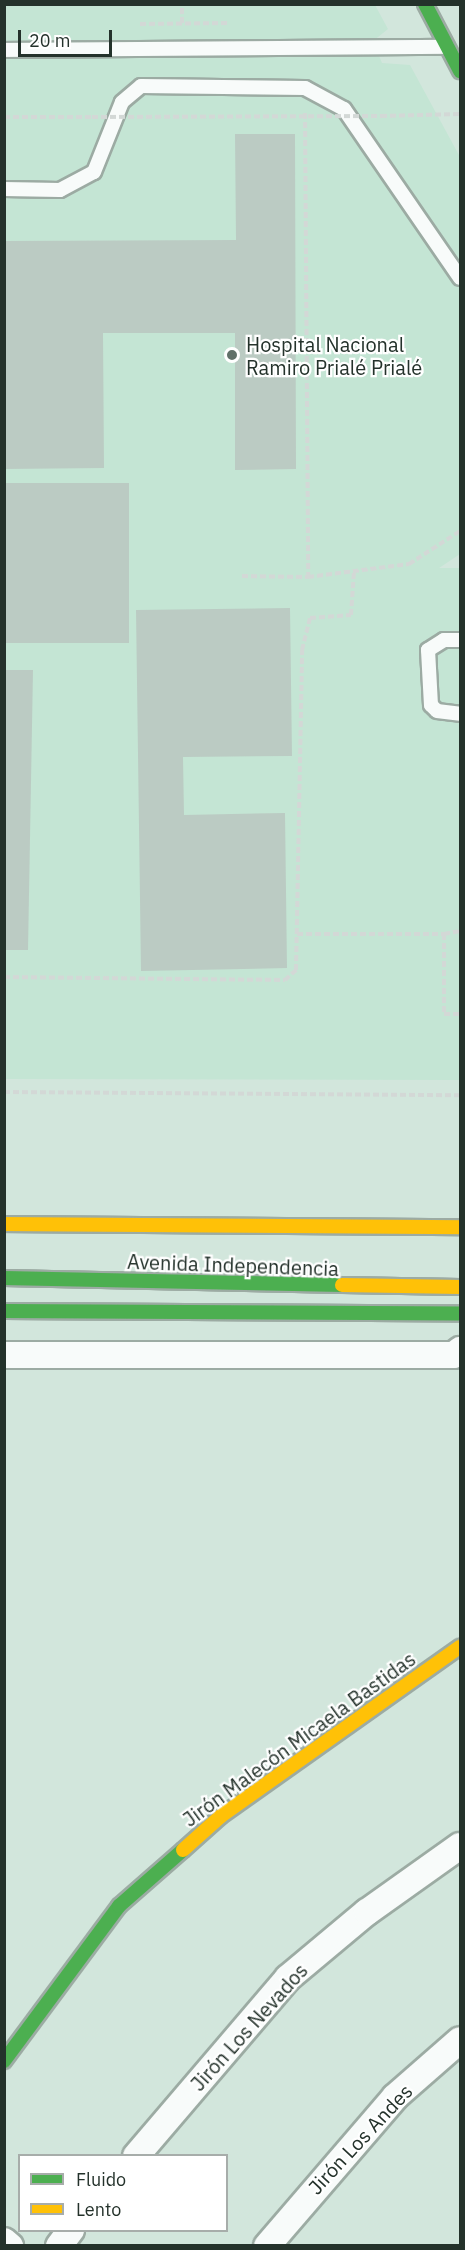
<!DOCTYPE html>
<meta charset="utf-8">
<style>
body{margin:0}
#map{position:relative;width:465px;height:2250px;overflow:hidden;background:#d2e6dc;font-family:"IBM Plex Sans",sans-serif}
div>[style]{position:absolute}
.built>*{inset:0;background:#c4e5d4}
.building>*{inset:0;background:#bbcbc3;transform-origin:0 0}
.path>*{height:4px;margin-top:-2px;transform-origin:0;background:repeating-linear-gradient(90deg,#d3d8d6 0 6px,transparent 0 9px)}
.roads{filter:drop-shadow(2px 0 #9caba3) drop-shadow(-2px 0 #9caba3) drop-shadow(0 2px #9caba3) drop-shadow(0 -2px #9caba3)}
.lane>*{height:14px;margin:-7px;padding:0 7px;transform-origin:7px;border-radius:7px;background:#f8fbfa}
.street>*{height:26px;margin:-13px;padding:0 13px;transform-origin:13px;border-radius:13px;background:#f8fbfa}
.fast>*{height:14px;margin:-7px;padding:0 7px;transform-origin:7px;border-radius:7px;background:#4caf50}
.slow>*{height:14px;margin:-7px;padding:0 7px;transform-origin:7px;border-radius:7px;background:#ffc107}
.path-bridge>*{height:4px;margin-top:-2px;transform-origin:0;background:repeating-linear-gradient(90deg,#d3d8d6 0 6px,transparent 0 9px)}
.dots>*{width:16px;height:16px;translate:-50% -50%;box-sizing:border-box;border:3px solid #fff;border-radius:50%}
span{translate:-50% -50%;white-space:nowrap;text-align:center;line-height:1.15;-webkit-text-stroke:4.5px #fff;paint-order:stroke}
.poi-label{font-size:20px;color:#24322b}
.left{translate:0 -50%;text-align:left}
.street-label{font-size:20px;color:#24322b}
.frame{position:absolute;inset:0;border:6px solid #24322b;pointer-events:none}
.legend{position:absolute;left:18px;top:2154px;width:210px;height:78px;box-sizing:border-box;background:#fff;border:2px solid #a7adaa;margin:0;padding:8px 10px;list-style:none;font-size:18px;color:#24322b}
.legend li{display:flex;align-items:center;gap:12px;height:30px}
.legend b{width:30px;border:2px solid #a7adaa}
.scale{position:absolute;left:18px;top:30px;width:94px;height:27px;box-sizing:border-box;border:3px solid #24322b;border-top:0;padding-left:8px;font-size:18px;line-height:21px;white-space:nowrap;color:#24322b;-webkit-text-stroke:4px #fff;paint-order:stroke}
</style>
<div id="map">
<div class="built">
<div style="clip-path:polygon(5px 5px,375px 5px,388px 29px,373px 41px,382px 63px,410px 65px,460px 157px,460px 554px,439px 568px,460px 568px,460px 1080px,5px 1079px)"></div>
</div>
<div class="building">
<div style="clip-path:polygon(235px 134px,295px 134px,296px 469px,235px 470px,235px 333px,103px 333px,104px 468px,4px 469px,4px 241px,236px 240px)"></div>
<div style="left:4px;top:483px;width:125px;height:160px"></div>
<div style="clip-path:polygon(290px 608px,292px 756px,183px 757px,184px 815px,285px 813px,287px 968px,141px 971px,136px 610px)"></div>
<div style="clip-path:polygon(4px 670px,33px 670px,28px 950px,4px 950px)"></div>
</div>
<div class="path">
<div style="left:182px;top:23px;width:19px;rotate:-90deg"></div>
<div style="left:140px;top:24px;width:88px;rotate:-0.7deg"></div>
<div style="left:305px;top:113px;width:464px;rotate:89.6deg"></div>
<div style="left:381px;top:116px;width:79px;rotate:-1.5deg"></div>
<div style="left:4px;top:117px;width:87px"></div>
<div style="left:242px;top:576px;width:66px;rotate:0.9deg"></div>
<div style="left:308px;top:577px;width:102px;rotate:-7.3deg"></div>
<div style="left:409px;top:564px;width:61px;rotate:-32.9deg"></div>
<div style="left:297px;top:934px;width:147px"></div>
<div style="left:444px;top:934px;width:80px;rotate:90deg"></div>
<div style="left:444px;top:1014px;width:16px"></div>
<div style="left:444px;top:934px;width:16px;rotate:-11deg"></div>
<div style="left:4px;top:977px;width:281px;rotate:0.6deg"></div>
<div style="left:285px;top:980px;width:15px;rotate:-42deg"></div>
<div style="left:296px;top:970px;width:320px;rotate:-88.9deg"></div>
<div style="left:302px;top:650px;width:33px;rotate:-76deg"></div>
<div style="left:310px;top:618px;width:41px;rotate:-4.2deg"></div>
<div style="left:351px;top:615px;width:44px;rotate:-86.1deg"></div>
<div style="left:4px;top:1092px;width:456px;rotate:0.4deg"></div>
</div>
<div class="roads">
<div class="lane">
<div style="left:4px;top:50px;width:443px;rotate:-0.4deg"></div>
<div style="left:4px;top:189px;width:56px;rotate:1deg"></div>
<div style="left:60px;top:190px;width:38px;rotate:-28deg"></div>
<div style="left:94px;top:172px;width:75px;rotate:-68.2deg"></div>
<div style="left:122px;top:102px;width:25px;rotate:-40deg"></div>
<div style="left:141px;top:86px;width:164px;rotate:0.7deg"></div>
<div style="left:305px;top:88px;width:44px;rotate:28.3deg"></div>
<div style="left:344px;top:109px;width:205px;rotate:55.5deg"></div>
<div style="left:460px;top:640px;width:16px;rotate:180deg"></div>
<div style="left:444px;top:640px;width:19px;rotate:148deg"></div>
<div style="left:428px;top:650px;width:55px;rotate:86.9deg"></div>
<div style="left:431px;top:705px;width:8px;rotate:45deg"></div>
<div style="left:437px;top:711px;width:23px;rotate:7deg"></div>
</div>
<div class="street">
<div style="left:4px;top:1355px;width:450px"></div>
<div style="left:454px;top:1355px;width:8px;rotate:-40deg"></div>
<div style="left:136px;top:2156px;width:234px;rotate:-49.5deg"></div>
<div style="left:288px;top:1978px;width:103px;rotate:-39.9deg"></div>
<div style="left:367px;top:1912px;width:114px;rotate:-35.4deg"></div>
<div style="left:4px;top:2241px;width:8px;rotate:40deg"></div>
<div style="left:59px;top:2246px;width:20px;rotate:-53deg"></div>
<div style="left:267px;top:2246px;width:196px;rotate:-49.3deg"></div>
<div style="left:395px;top:2097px;width:86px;rotate:-41.2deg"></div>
</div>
<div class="fast">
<div style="left:425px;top:4px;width:76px;rotate:62.4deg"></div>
<div style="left:4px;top:1278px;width:338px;rotate:1.2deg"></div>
<div style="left:4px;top:1311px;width:456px;rotate:0.3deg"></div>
<div style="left:4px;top:2061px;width:193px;rotate:-53.4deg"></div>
<div style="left:119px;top:1906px;width:85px;rotate:-41.2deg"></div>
</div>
<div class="slow">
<div style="left:4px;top:1224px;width:456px;rotate:0.4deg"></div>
<div style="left:342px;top:1285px;width:118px;rotate:1deg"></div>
<div style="left:183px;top:1850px;width:51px;rotate:-41.8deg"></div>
<div style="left:221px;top:1816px;width:293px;rotate:-35.3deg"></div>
</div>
</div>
<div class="path-bridge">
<div style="left:92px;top:117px;width:289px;rotate:-0.2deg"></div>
</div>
<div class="dots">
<div style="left:232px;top:355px;background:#617169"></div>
</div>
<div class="poi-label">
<span class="left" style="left:246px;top:356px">Hospital Nacional<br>Ramiro Prialé Prialé</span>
</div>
<div class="street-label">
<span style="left:233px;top:1265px;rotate:2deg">Avenida Independencia</span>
<span style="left:299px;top:1739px;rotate:-36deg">Jirón Malecón Micaela Bastidas</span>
<span style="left:249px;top:2027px;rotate:-48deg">Jirón Los Nevados</span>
<span style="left:360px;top:2139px;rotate:-47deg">Jirón Los Andes</span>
</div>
<div class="frame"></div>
<ul class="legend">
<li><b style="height:8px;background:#4caf50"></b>Fluido</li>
<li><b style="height:8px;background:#ffc107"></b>Lento</li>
</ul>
<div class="scale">20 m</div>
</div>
